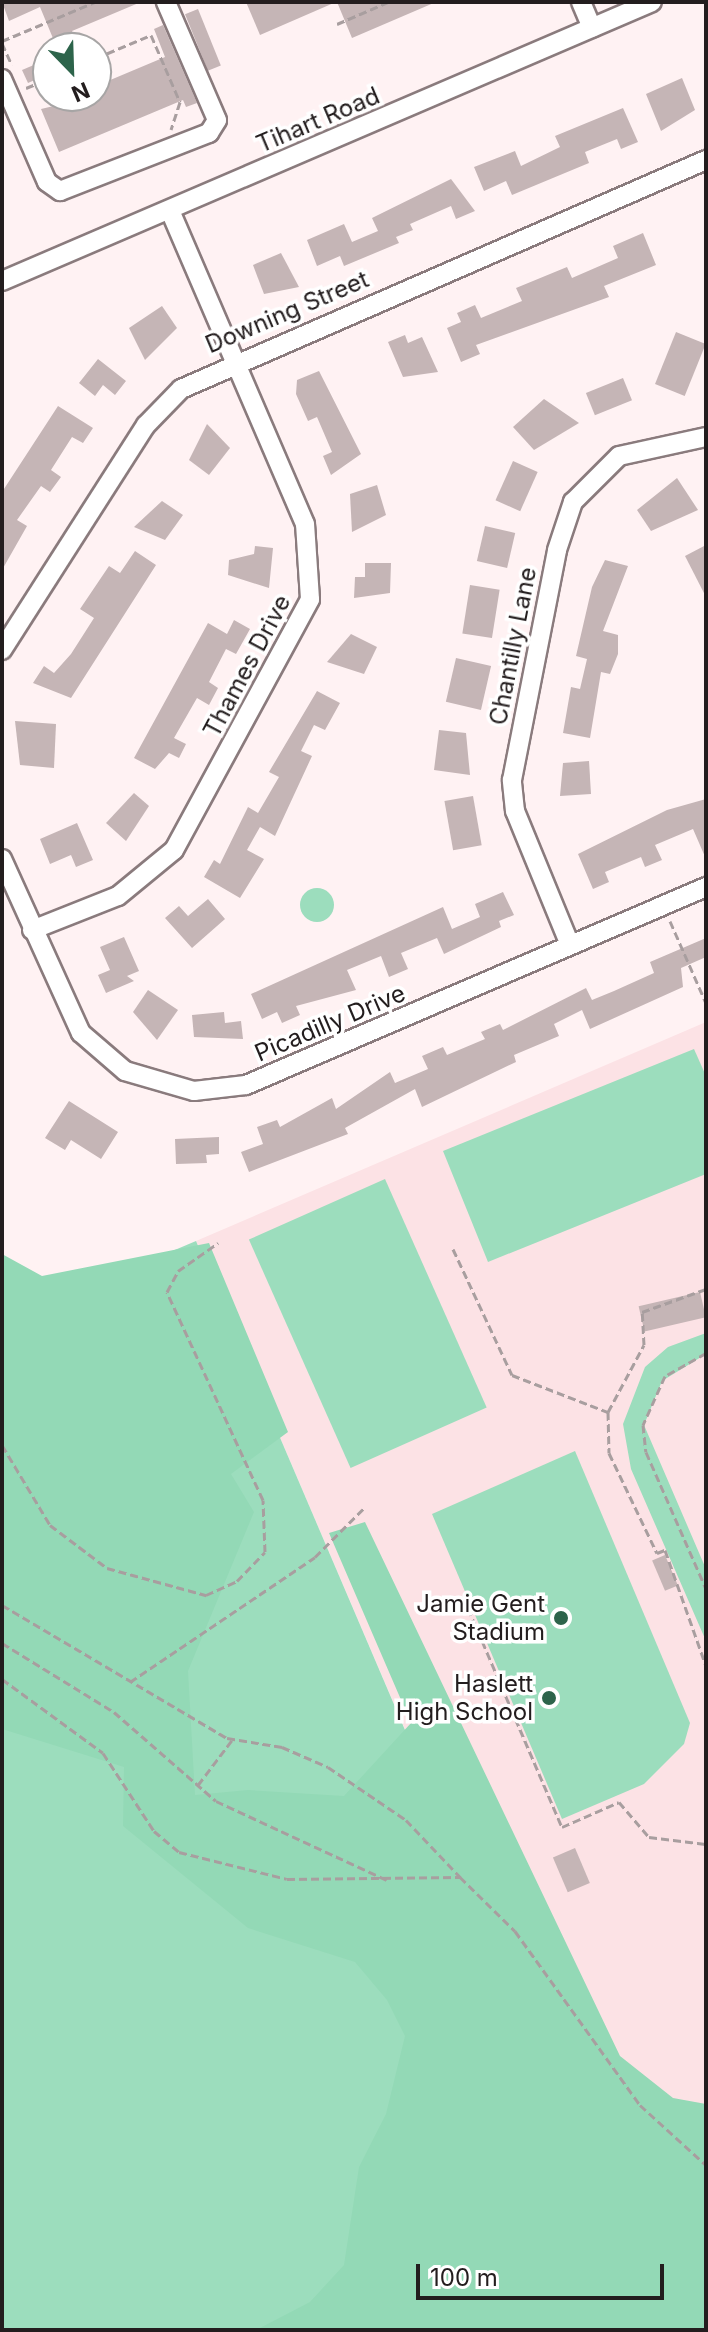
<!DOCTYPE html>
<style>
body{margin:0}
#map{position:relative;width:708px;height:2332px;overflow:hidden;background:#fff2f3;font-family:Inter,sans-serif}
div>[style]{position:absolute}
.built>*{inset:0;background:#fce2e5}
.green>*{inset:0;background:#9cddbd;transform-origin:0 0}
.round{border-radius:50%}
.forest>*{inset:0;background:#93d9b6}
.building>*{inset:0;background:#c5b5b6;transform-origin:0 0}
.path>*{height:3px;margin-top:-1.5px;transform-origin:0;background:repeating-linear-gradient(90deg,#a89e9f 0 8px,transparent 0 12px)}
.roads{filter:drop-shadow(2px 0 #8a7b7d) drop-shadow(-2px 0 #8a7b7d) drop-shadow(0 2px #8a7b7d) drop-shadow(0 -2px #8a7b7d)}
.minor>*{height:18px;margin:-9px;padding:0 9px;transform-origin:9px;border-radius:9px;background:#fff}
.dots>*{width:22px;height:22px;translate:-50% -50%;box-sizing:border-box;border:4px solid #fff;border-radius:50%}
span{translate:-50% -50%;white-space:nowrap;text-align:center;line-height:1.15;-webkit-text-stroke:7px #fff;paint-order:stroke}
.street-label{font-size:24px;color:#231d1e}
.poi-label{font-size:24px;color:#231d1e}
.right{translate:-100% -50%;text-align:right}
.frame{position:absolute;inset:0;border:4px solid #231d1e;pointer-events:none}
.north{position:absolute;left:32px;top:32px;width:80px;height:80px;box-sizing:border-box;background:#fff;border:2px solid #a7a5a5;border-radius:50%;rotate:157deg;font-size:22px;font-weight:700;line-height:32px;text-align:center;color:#231d1e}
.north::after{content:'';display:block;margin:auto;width:28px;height:36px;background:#2d644b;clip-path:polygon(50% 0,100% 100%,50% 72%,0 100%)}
.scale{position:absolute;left:416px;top:2264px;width:248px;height:36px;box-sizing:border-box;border:4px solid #231d1e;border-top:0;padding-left:10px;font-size:24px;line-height:28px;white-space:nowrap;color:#231d1e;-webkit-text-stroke:6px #fff;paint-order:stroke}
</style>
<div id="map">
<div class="built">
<div style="clip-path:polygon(706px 1022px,706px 2330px,662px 2330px,196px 1241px)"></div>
</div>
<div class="green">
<div class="round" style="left:300px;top:888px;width:34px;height:34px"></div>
<div style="clip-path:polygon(694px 1049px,706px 1076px,706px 1174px,488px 1262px,443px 1151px)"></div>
<div style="left:385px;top:1179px;width:250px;height:149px;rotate:66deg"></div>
<div style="clip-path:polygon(196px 1241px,605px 2198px,300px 2330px,2px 2330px,2px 1323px)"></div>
<div style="clip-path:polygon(706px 1333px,706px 1354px,662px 1381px,644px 1425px,706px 1569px,706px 1641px,631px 1469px,623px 1424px,645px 1367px,668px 1347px)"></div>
<div style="clip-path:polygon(575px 1451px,690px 1723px,684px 1744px,644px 1784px,562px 1819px,432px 1514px)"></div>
</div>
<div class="forest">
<div style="clip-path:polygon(209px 1243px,288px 1432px,231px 1474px,254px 1512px,188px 1671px,195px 1795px,248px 1790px,344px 1796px,411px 1723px,329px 1533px,365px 1522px,620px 2056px,673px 2098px,706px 2104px,706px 2330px,256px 2330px,310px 2302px,344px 2265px,359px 2167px,386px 2114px,405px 2036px,387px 2000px,355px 1962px,248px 1928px,123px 1826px,124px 1767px,2px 1729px,2px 1254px,42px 1276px)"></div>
</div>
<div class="building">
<div style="clip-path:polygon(2px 2px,141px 2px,72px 31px,79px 48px,57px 48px,40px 7px,9px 21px)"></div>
<div style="clip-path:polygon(246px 2px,336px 2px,260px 35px)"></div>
<div style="clip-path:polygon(337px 2px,436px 2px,352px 38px)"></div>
<div style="left:198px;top:9px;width:61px;height:14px;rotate:68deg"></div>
<div style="clip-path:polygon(163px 25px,197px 103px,186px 107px,183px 100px,59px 152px,41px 109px,96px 96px,96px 86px,165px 57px,154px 29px)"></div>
<div style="clip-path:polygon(48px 59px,48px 74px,28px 83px,22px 70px)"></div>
<div style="clip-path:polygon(682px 78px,695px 110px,661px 131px,646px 94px)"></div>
<div style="clip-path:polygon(623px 108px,638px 142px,621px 149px,617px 139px,585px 152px,589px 163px,512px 195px,506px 181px,484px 191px,474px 167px,515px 151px,521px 166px,560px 147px,555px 136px)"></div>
<div style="clip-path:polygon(451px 179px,475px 211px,456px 219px,451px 206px,410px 224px,413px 230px,396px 237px,399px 243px,344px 266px,340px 256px,317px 266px,307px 240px,344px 224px,352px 242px,378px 231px,372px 218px)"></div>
<div style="clip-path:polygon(643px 233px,656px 265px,604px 286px,609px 297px,476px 345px,480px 354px,461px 362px,447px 328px,461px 322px,457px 313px,475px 305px,481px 318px,522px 301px,516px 288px,567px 267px,572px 278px,618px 258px,613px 246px)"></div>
<div style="clip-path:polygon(281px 253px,299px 287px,264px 294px,253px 265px)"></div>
<div style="clip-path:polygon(162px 306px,177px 328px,145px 360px,129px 328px)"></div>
<div style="left:676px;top:332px;width:32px;height:56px;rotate:22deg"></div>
<div style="clip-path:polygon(405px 335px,408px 343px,422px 337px,438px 372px,403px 377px,388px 342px)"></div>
<div style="clip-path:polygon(98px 359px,126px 381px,115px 395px,103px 385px,95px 396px,79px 383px)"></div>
<div style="clip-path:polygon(319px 371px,361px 454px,331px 475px,323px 456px,332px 452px,317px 417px,308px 421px,296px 394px,297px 380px)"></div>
<div style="left:623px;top:378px;width:24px;height:40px;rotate:68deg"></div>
<div style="clip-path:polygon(544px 399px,579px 423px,534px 450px,513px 427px)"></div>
<div style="clip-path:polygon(58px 406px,93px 428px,83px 443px,72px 437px,51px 470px,61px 477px,50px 492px,41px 486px,17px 520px,27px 526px,2px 570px,2px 492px)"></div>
<div style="clip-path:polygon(207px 424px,230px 448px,209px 475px,189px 460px)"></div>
<div style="left:513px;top:461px;width:27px;height:43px;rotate:24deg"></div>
<div style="clip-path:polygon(677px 478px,698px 510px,651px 531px,637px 510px)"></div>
<div style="clip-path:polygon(377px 485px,386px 515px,352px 532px,350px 494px)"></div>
<div style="clip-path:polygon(162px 501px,183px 515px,165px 540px,134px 527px)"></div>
<div style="left:485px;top:526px;width:31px;height:36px;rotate:13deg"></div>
<div style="clip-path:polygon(706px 545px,706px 597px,685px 556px)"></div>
<div style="clip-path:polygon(255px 546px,273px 548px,269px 588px,228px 575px,229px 560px,254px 554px)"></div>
<div style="clip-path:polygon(135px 551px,156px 565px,71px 698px,33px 683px,44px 666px,54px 673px,71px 654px,94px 618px,80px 609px,109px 566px,120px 573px)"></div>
<div style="clip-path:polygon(605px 560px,628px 566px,603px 631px,618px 635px,618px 654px,610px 674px,601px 672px,590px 738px,563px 733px,571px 687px,580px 689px,587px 659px,576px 656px,592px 587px)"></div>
<div style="clip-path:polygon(365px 563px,391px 563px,390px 593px,354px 598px,355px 577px,365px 577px)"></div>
<div style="left:470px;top:585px;width:30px;height:49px;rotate:9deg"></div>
<div style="clip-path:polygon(234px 620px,250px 629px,236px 654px,226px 649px,209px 682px,218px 688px,209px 705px,197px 698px,174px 738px,186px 744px,179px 758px,169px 753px,155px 769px,134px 758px,208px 623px,227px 634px)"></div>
<div style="clip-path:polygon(351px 634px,377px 647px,364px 674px,327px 662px)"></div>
<div style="left:456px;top:658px;width:36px;height:45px;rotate:13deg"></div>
<div style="clip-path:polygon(317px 691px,340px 703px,325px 730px,314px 725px,301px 751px,312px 756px,275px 836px,260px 827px,247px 850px,264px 859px,240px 898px,204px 877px,214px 860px,220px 864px,248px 807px,258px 813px,279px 777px,269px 772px)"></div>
<div style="clip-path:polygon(15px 721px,56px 724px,54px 768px,20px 765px)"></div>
<div style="clip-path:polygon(439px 730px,466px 733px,470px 775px,434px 770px)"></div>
<div style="clip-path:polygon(589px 761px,591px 794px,560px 796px,563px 763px)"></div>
<div style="clip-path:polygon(134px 793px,149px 806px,126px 841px,106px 823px)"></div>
<div style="left:473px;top:796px;width:50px;height:29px;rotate:80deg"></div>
<div style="clip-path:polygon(706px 799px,706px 859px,693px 829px,655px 845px,662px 860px,645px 867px,641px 857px,605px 872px,609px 882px,593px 889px,578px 854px,667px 810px)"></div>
<div style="clip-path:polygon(77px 823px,93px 860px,76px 867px,71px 855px,50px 864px,40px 839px)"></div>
<div style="clip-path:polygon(503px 892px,514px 915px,499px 921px,501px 927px,444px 954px,437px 938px,401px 953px,408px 969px,389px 977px,381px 956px,347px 970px,356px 990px,296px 1006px,300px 1015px,282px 1023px,277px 1012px,262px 1019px,251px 994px,443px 907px,452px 929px,480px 917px,475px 904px)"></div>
<div style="clip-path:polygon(208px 899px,225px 919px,192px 948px,165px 918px,179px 906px,188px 916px)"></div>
<div style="clip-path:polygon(124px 937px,139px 971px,127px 976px,134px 981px,106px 993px,98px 975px,110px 970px,100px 947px)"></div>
<div style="clip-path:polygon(706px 938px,706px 957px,681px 968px,683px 987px,590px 1029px,582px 1010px,554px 1024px,559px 1036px,514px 1055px,516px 1062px,422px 1107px,415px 1089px,345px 1128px,348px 1134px,249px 1172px,241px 1152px,263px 1144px,257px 1127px,277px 1120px,280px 1127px,332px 1098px,336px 1109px,390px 1072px,395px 1083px,428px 1069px,422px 1056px,443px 1047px,447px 1055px,485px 1039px,481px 1032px,500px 1024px,503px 1030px,586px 988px,592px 1000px,614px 991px,654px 973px,650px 962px)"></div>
<div style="clip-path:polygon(148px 990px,178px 1010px,157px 1040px,133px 1012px)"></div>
<div style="clip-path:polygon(224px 1012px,225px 1023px,241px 1021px,243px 1039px,194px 1037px,192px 1015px)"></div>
<div style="clip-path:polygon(69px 1101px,118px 1132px,101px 1159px,71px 1140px,65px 1150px,45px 1138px)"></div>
<div style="clip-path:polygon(219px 1137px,219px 1154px,206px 1155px,207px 1163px,176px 1164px,175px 1139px)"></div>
<div style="left:700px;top:1292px;width:26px;height:63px;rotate:77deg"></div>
<div style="left:665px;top:1555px;width:33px;height:14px;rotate:67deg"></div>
<div style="left:575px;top:1848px;width:38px;height:24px;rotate:67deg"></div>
</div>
<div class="path">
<div style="left:337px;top:24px;width:56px;rotate:-23.3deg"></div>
<div style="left:2px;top:41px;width:101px;rotate:-22.8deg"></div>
<div style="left:2px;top:43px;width:24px;rotate:66deg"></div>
<div style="left:96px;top:58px;width:60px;rotate:-22.7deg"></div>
<div style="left:151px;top:35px;width:73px;rotate:66.6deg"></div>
<div style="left:180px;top:102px;width:29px;rotate:108deg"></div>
<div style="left:26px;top:88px;width:24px;rotate:-22deg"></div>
<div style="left:670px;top:921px;width:90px;rotate:66.3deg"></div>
<div style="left:453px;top:1249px;width:139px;rotate:64.9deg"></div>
<div style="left:512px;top:1375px;width:103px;rotate:21.1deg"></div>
<div style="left:608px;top:1412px;width:41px;rotate:88.6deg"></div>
<div style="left:609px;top:1453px;width:111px;rotate:64.4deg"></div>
<div style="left:657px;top:1553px;width:9px;rotate:-21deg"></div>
<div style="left:665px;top:1550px;width:123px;rotate:70.5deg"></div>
<div style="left:706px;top:1353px;width:47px;rotate:150.7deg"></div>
<div style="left:665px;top:1376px;width:54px;rotate:114.2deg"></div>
<div style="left:643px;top:1425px;width:27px;rotate:84deg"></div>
<div style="left:646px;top:1452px;width:150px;rotate:66.3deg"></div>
<div style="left:608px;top:1412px;width:76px;rotate:-61.8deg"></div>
<div style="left:644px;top:1345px;width:33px;rotate:-93deg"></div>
<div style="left:642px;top:1312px;width:68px;rotate:-19.8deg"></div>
<div style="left:2px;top:1445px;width:93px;rotate:59deg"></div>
<div style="left:50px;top:1525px;width:71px;rotate:37deg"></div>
<div style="left:107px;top:1568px;width:103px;rotate:15.3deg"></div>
<div style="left:206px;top:1595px;width:34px;rotate:-24deg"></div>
<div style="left:237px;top:1581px;width:40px;rotate:-46deg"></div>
<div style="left:265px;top:1552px;width:52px;rotate:-92.2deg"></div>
<div style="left:263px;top:1500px;width:229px;rotate:-114.8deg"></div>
<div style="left:167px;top:1292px;width:24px;rotate:-62deg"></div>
<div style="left:178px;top:1271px;width:49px;rotate:-35deg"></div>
<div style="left:2px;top:1605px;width:261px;rotate:30.6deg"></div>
<div style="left:227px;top:1738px;width:56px;rotate:9.3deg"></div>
<div style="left:282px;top:1747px;width:50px;rotate:23.5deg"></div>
<div style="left:328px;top:1767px;width:94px;rotate:34.2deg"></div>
<div style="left:406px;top:1820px;width:79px;rotate:46.5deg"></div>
<div style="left:468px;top:1608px;width:238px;rotate:66.8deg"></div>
<div style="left:562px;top:1827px;width:62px;rotate:-23.7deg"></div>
<div style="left:619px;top:1802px;width:46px;rotate:49.4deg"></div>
<div style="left:649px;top:1837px;width:57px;rotate:7deg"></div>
<div style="left:2px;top:1643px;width:132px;rotate:31.6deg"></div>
<div style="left:114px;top:1712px;width:135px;rotate:41.1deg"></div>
<div style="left:216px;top:1801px;width:188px;rotate:24.8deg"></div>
<div style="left:2px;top:1679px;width:125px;rotate:36.2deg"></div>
<div style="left:103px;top:1753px;width:93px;rotate:56.8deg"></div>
<div style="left:154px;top:1831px;width:33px;rotate:40deg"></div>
<div style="left:179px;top:1852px;width:111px;rotate:14deg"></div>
<div style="left:287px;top:1879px;width:173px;rotate:-0.7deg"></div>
<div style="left:460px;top:1877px;width:77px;rotate:44.5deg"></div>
<div style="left:515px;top:1931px;width:214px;rotate:54.3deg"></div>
<div style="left:640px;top:2105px;width:89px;rotate:42.3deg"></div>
<div style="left:130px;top:1682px;width:223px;rotate:-34deg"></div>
<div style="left:315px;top:1557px;width:69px;rotate:-45deg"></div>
<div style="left:198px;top:1785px;width:56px;rotate:-52.9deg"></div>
</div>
<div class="roads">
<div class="minor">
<div style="left:581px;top:2px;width:28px;rotate:67deg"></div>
<div style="left:2px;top:79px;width:112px;rotate:66.4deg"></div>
<div style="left:47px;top:182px;width:16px;rotate:35deg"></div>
<div style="left:60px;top:191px;width:160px;rotate:-21.3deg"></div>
<div style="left:209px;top:133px;width:15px;rotate:-58deg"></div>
<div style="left:217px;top:120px;width:129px;rotate:-113.4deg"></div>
<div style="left:2px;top:281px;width:707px;rotate:-23.23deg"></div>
<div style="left:2px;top:650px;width:267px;rotate:-57.4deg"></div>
<div style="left:146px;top:425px;width:50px;rotate:-45.8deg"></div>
<div style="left:181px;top:389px;width:573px;rotate:-23.57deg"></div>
<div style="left:2px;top:859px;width:191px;rotate:65.6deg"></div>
<div style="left:81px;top:1033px;width:58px;rotate:40.8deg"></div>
<div style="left:125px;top:1071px;width:72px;rotate:16.2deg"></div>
<div style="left:194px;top:1091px;width:52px;rotate:-6.6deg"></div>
<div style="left:246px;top:1085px;width:501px;rotate:-23.29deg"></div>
<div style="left:32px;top:930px;width:92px;rotate:-21.6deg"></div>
<div style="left:118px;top:896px;width:72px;rotate:-39.4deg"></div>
<div style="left:174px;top:850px;width:285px;rotate:-61.5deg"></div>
<div style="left:310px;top:599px;width:75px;rotate:-93.8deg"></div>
<div style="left:305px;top:524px;width:342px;rotate:-113.3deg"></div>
<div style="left:570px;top:945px;width:145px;rotate:-112.3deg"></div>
<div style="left:515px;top:811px;width:31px;rotate:-96deg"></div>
<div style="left:512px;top:780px;width:234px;rotate:-78.9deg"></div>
<div style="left:557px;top:550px;width:51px;rotate:-71.6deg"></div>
<div style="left:573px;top:502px;width:65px;rotate:-45deg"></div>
<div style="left:619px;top:456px;width:89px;rotate:-12.3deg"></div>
</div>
</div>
<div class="dots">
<div style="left:561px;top:1618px;background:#2d644b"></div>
<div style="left:549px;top:1698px;background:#2d644b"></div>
</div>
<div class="street-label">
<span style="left:318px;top:120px;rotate:-23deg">Tihart Road</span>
<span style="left:287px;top:312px;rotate:-23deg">Downing Street</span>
<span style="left:513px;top:646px;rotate:-79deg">Chantilly Lane</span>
<span style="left:247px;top:666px;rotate:-62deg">Thames Drive</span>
<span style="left:330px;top:1023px;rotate:-23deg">Picadilly Drive</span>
</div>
<div class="poi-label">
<span class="right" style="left:545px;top:1618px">Jamie Gent<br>Stadium</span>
<span class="right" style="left:533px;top:1698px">Haslett<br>High School</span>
</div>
<div class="frame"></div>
<div class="north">N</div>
<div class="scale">100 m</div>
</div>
